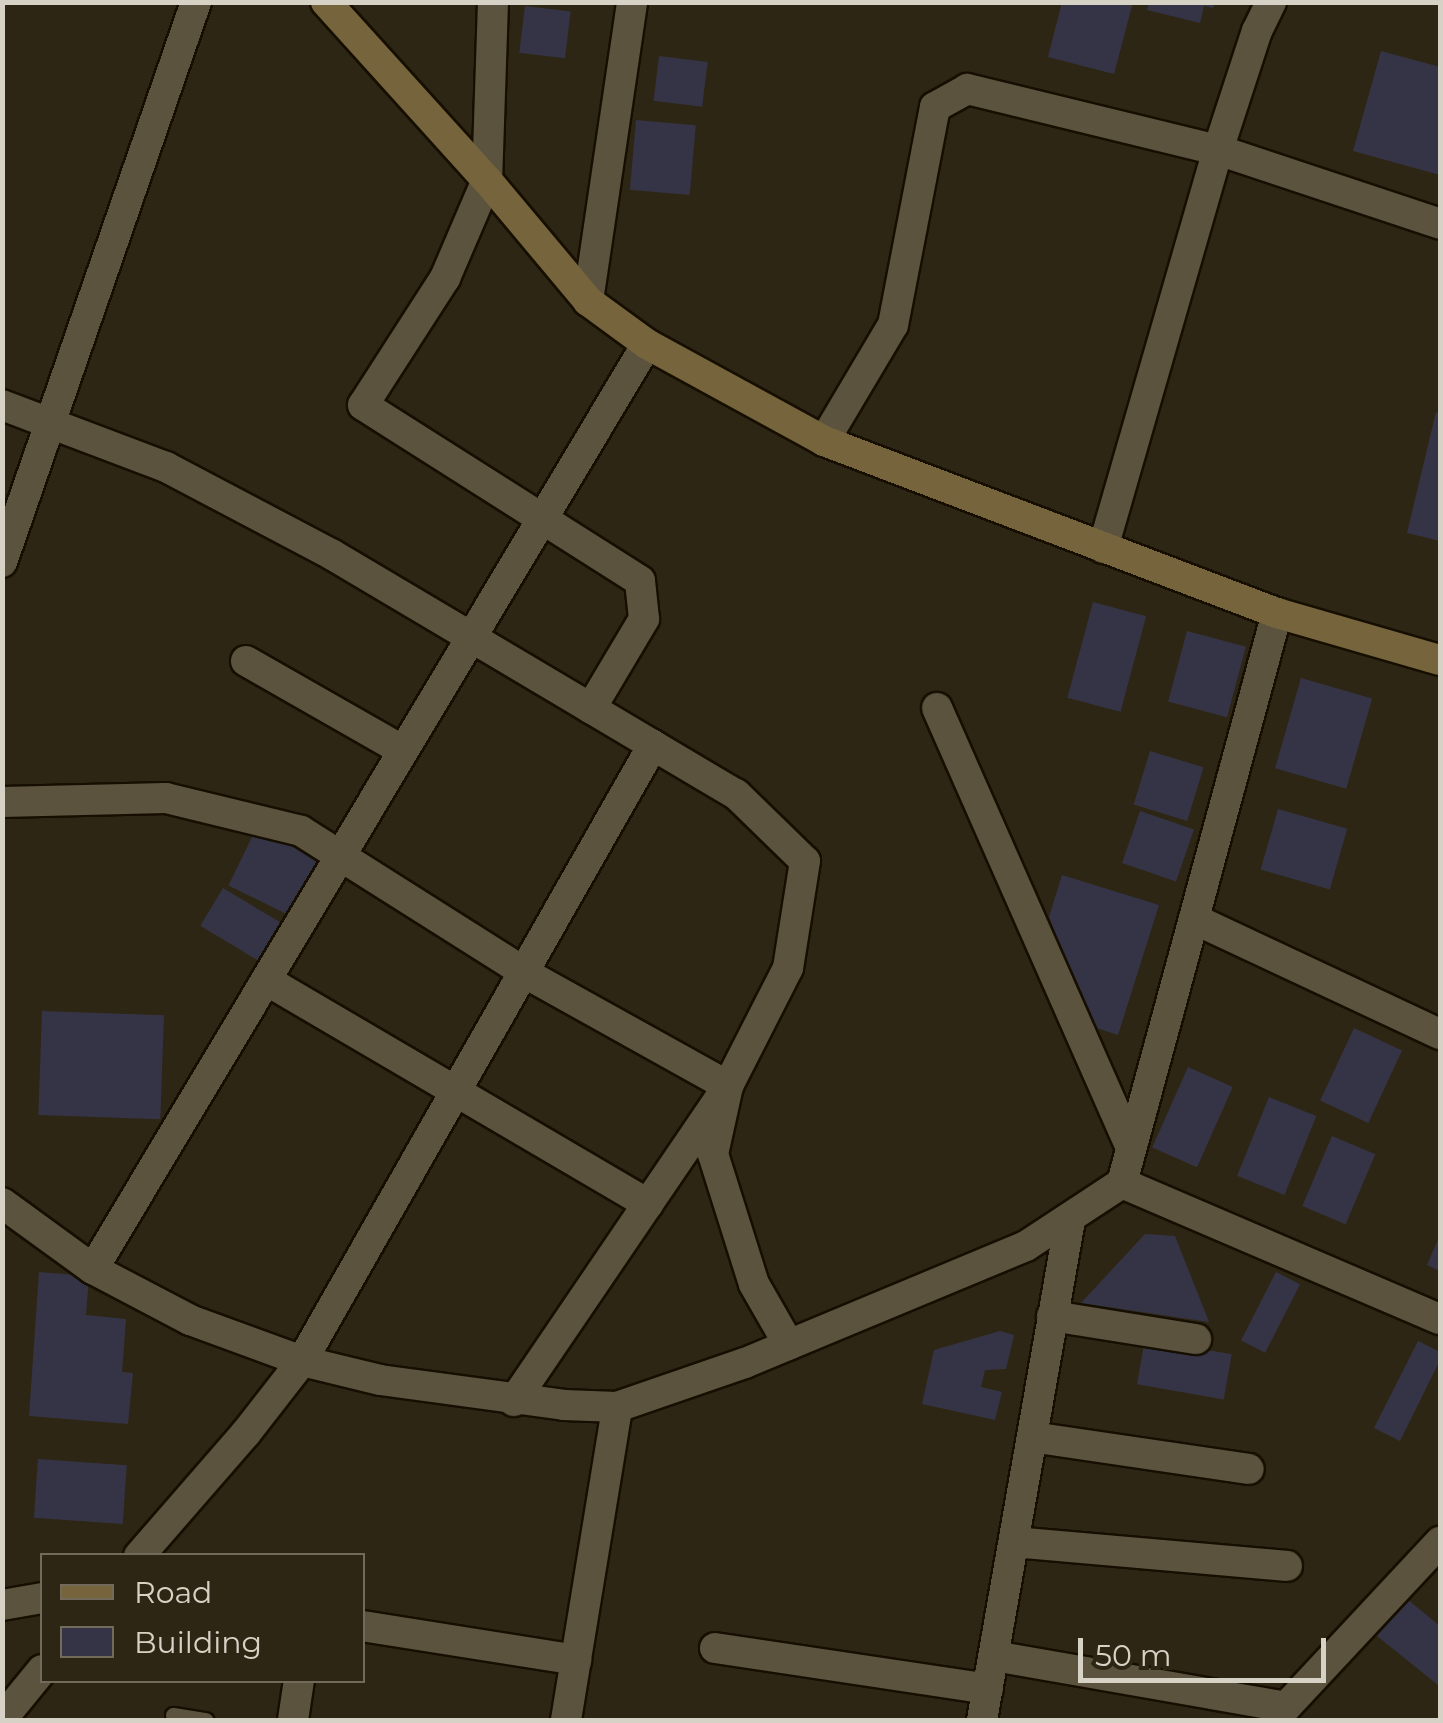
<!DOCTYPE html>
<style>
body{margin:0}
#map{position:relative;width:1443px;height:1723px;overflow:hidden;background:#2e2614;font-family:Montserrat,sans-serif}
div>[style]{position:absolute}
.building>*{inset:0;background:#353447;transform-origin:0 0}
.roads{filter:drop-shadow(2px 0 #160f01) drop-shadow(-2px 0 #160f01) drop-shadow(0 2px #160f01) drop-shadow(0 -2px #160f01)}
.lane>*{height:15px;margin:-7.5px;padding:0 7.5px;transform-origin:7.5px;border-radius:7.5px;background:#5c533f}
.street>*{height:30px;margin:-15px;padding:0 15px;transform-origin:15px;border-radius:15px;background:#5c533f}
.secondary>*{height:30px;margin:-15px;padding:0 15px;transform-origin:15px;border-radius:15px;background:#75643c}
span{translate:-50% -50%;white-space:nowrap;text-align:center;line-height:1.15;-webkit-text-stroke:8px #2e2614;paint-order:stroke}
.frame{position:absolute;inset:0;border:5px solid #d7d2c6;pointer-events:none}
.legend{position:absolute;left:40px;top:1553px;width:325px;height:130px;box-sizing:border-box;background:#2e2614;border:2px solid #726b5b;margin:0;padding:12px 18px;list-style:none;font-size:30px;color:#d7d2c6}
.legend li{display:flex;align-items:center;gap:20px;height:50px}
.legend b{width:50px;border:2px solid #726b5b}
.scale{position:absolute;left:1078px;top:1638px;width:248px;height:45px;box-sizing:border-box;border:5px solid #d7d2c6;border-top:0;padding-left:12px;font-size:30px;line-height:35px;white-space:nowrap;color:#d7d2c6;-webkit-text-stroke:8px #2e2614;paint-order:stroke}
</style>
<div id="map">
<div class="building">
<div style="clip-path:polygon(1062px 2px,1133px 2px,1114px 74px,1048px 57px)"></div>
<div style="clip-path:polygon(1149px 2px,1215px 2px,1213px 8px,1204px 6px,1200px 23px,1147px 10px)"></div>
<div style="left:525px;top:6px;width:46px;height:47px;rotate:7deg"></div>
<div style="clip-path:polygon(1381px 51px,1440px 67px,1440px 175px,1353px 151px)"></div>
<div style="left:659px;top:56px;width:49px;height:45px;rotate:7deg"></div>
<div style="left:636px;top:120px;width:60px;height:70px;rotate:5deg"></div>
<div style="clip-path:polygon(1436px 412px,1440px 413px,1440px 541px,1407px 533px)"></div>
<div style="left:1093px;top:602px;width:55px;height:99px;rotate:15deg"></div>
<div style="left:1187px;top:631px;width:61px;height:73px;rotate:15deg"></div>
<div style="left:1301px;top:678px;width:74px;height:94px;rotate:16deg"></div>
<div style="left:1150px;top:751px;width:56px;height:56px;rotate:17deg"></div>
<div style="left:1278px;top:809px;width:72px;height:63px;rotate:16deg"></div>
<div style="left:1140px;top:811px;width:57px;height:55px;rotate:19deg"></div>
<div style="left:256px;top:829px;width:75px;height:63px;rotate:26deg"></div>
<div style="clip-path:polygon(1062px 875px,1159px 905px,1118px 1035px,1090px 1026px,1049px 917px)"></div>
<div style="left:223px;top:888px;width:71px;height:44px;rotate:31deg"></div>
<div style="left:42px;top:1011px;width:122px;height:104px;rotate:2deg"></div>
<div style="left:1354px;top:1028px;width:53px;height:80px;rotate:25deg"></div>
<div style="left:1188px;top:1067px;width:49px;height:88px;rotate:24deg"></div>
<div style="left:1269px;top:1097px;width:51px;height:85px;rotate:22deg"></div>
<div style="left:1332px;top:1136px;width:47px;height:76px;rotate:23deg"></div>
<div style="clip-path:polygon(1145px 1234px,1175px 1236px,1209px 1322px,1081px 1303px)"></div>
<div style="clip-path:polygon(1440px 1235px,1440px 1271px,1427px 1265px)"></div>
<div style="clip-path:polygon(39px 1272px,89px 1276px,86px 1315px,126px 1319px,122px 1372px,133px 1373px,128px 1424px,29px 1416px)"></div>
<div style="left:1276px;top:1272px;width:27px;height:77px;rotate:27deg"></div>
<div style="clip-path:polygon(1000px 1331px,1014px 1335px,1006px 1369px,985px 1370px,981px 1387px,1002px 1392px,995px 1420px,922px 1404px,934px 1350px)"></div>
<div style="left:1145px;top:1339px;width:88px;height:46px;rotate:10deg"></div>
<div style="clip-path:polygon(1418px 1341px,1440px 1352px,1440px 1360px,1400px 1441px,1374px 1428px)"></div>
<div style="left:38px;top:1459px;width:89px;height:59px;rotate:4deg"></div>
<div style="clip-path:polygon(1407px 1599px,1440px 1626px,1438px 1685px,1377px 1636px)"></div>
</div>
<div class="roads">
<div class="lane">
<div style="left:173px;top:1715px;width:33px;rotate:9deg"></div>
</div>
<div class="street">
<div style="left:493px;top:2px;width:178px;rotate:91.9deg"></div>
<div style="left:487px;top:180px;width:107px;rotate:113.2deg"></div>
<div style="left:445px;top:278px;width:151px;rotate:122.8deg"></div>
<div style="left:363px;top:405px;width:328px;rotate:32.4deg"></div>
<div style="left:640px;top:581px;width:38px;rotate:84deg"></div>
<div style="left:644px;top:619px;width:104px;rotate:120.8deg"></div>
<div style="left:588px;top:301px;width:302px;rotate:-81.6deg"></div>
<div style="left:2px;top:405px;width:175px;rotate:20.7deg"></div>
<div style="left:166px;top:467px;width:187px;rotate:27.8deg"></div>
<div style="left:331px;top:554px;width:471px;rotate:30.7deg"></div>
<div style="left:736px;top:794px;width:96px;rotate:44.2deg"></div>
<div style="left:805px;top:861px;width:108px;rotate:99deg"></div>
<div style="left:788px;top:968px;width:132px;rotate:117deg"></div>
<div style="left:728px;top:1086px;width:381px;rotate:124.2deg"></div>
<div style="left:824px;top:441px;width:135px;rotate:-59.3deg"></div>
<div style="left:893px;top:325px;width:222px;rotate:-79.1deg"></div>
<div style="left:935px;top:107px;width:37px;rotate:-29deg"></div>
<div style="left:967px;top:89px;width:258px;rotate:13.7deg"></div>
<div style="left:1218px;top:150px;width:234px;rotate:18.4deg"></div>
<div style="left:1103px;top:548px;width:414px;rotate:-73.9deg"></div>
<div style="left:1218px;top:150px;width:125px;rotate:-71.9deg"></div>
<div style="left:1257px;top:31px;width:32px;rotate:-64deg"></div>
<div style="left:2px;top:562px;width:593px;rotate:-70.89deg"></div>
<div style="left:246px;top:661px;width:180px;rotate:29.7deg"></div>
<div style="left:937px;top:708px;width:480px;rotate:66.2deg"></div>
<div style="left:2px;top:802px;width:164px;rotate:-1.4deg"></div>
<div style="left:166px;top:798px;width:139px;rotate:13.7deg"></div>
<div style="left:301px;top:831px;width:273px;rotate:32.3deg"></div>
<div style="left:532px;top:977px;width:224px;rotate:29.1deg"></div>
<div style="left:728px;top:1086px;width:70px;rotate:102.4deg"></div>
<div style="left:713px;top:1154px;width:136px;rotate:72.5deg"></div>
<div style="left:754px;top:1284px;width:70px;rotate:60.2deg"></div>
<div style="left:1194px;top:919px;width:272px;rotate:25.1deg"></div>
<div style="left:266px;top:980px;width:443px;rotate:30.4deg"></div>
<div style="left:1122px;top:1183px;width:346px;rotate:23.2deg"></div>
<div style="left:2px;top:1203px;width:112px;rotate:36deg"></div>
<div style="left:93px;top:1269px;width:110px;rotate:27.7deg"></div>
<div style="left:190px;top:1320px;width:119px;rotate:20.1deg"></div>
<div style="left:302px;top:1361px;width:80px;rotate:13.7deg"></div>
<div style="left:380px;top:1380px;width:186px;rotate:7.7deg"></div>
<div style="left:564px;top:1405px;width:53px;rotate:2.2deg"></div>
<div style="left:617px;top:1407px;width:135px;rotate:-19deg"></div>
<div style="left:745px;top:1363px;width:304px;rotate:-22.6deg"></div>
<div style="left:1026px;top:1246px;width:115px;rotate:-33.3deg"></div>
<div style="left:1122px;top:1183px;width:591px;rotate:-74.79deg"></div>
<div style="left:93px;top:1269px;width:1078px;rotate:-59.08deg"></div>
<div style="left:1052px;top:1316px;width:146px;rotate:9.1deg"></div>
<div style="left:1032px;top:1437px;width:219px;rotate:8.4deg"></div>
<div style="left:1014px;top:1542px;width:274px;rotate:5deg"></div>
<div style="left:139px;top:1556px;width:163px;rotate:-49deg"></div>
<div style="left:246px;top:1433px;width:91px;rotate:-52.1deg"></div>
<div style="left:302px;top:1361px;width:709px;rotate:-60.33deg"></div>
<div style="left:2px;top:1605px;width:41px;rotate:-9.9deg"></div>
<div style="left:362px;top:1626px;width:217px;rotate:9deg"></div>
<div style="left:715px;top:1648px;width:276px;rotate:8.5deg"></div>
<div style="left:994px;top:1656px;width:296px;rotate:9.9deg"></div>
<div style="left:1286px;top:1707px;width:226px;rotate:-47deg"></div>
<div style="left:2px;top:1719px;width:63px;rotate:-50.8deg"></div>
<div style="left:293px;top:1720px;width:40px;rotate:-81.5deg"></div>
<div style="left:566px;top:1720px;width:317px;rotate:-80.7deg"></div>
<div style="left:982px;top:1720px;width:508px;rotate:-80.02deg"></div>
</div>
<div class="secondary">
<div style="left:326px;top:2px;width:240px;rotate:47.9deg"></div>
<div style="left:487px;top:180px;width:158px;rotate:50.1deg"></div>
<div style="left:588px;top:301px;width:73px;rotate:36.1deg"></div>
<div style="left:647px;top:344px;width:202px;rotate:28.7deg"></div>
<div style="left:824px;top:441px;width:485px;rotate:20.8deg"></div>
<div style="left:1277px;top:613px;width:170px;rotate:16.1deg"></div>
</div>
</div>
<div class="frame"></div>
<ul class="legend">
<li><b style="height:12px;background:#75643c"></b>Road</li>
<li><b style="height:28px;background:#353447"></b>Building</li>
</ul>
<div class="scale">50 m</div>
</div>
